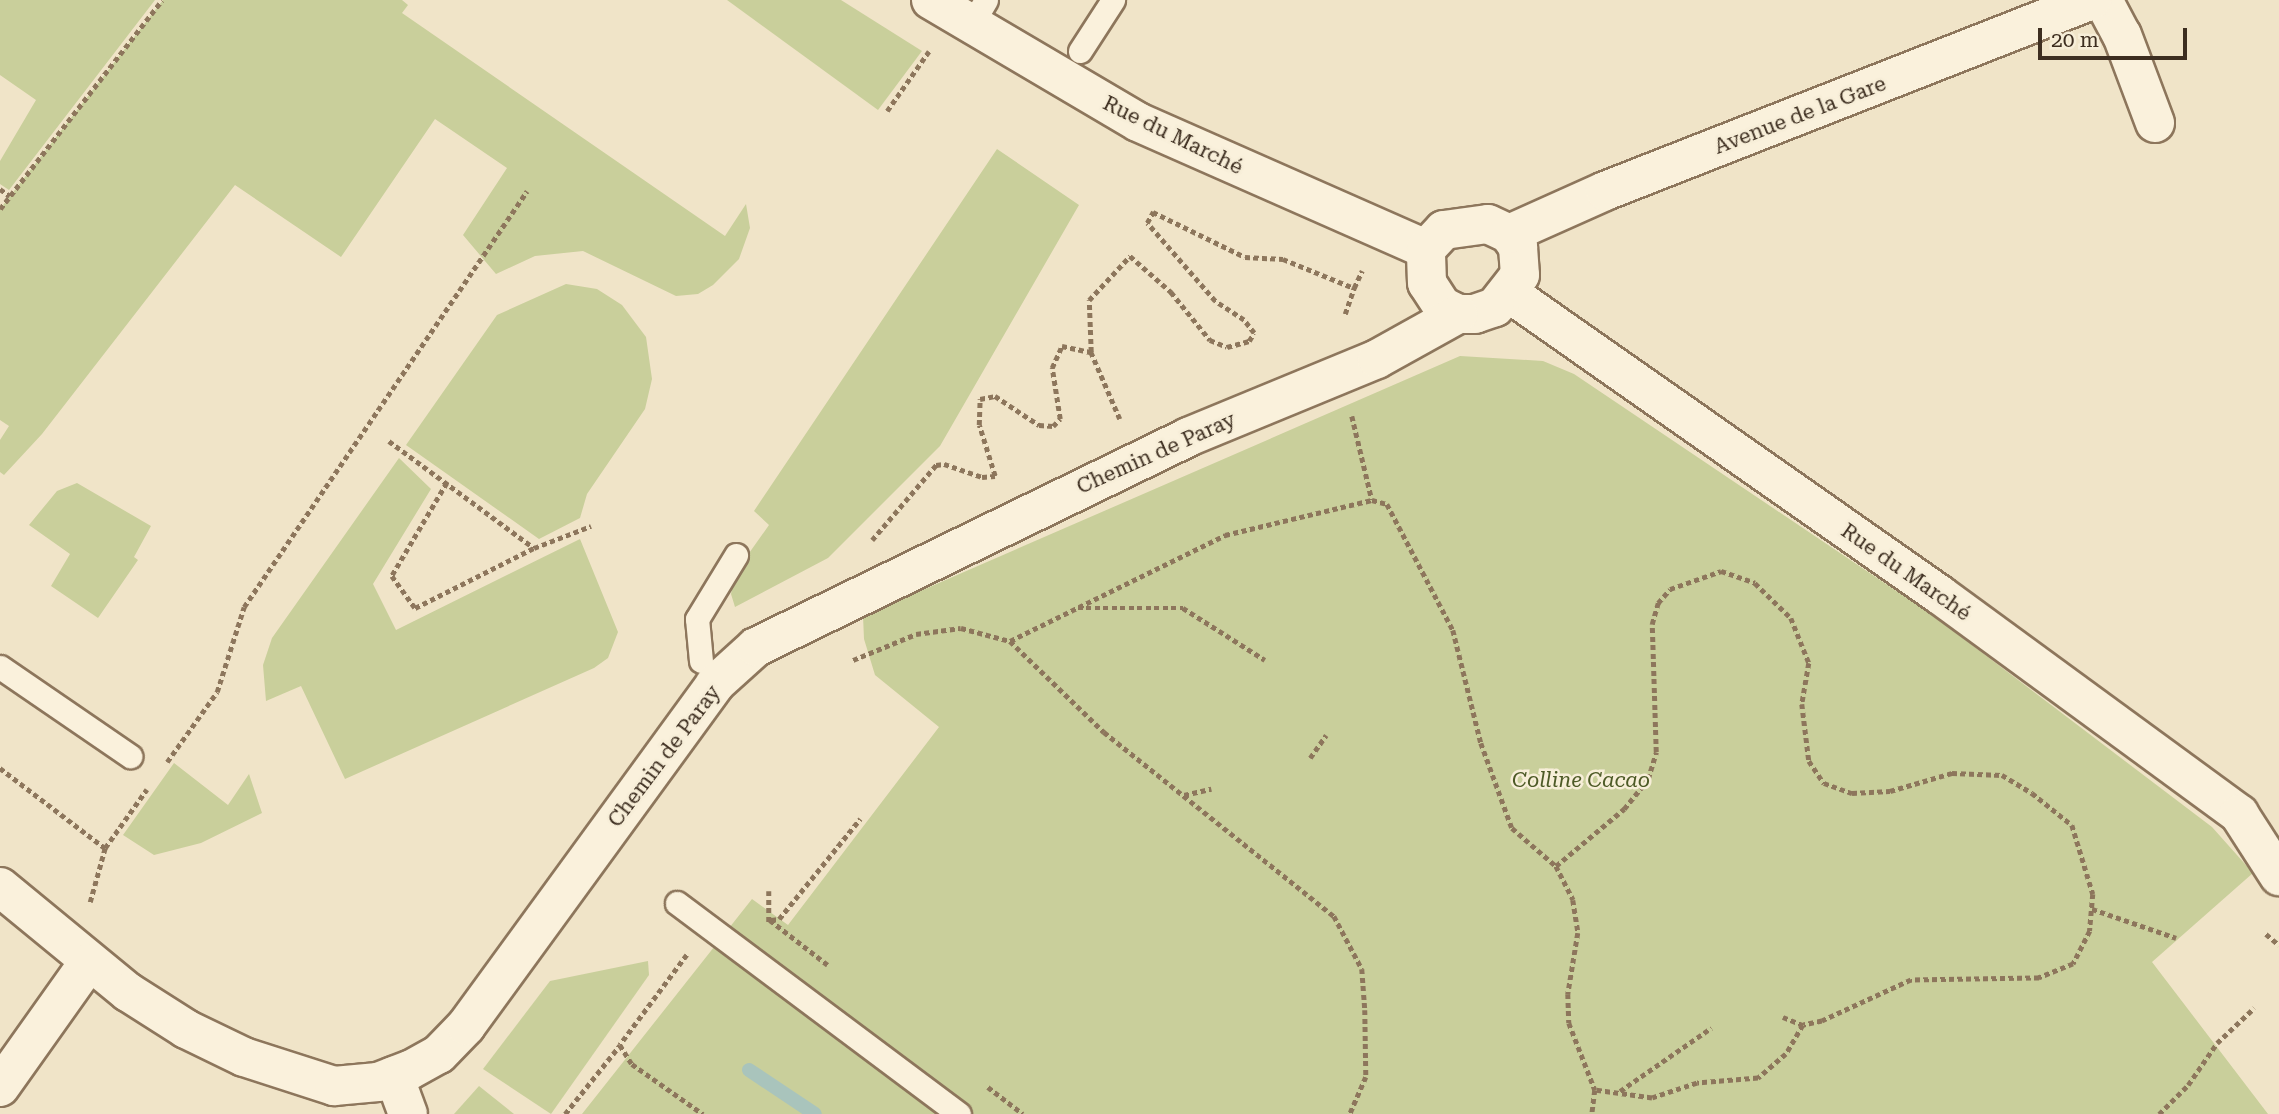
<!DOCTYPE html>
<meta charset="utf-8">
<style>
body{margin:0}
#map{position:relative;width:2279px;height:1114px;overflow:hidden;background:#f0e4c8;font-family:"Roboto Serif",serif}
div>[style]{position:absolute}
.green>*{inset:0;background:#c9cf9b}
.stream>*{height:14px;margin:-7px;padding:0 7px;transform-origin:7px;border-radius:7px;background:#a9c4bc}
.path>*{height:4.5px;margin-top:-2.25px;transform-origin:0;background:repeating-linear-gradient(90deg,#8d765c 0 5px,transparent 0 8.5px)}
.roads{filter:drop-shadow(2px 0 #8d765c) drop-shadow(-2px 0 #8d765c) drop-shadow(0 2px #8d765c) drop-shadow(0 -2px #8d765c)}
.service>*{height:23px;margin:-11.5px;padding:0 11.5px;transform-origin:11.5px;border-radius:11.5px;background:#faf1dc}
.minor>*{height:38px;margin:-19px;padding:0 19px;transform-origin:19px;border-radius:19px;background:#faf1dc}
.tertiary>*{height:38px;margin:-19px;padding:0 19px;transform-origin:19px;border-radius:19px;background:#faf1dc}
span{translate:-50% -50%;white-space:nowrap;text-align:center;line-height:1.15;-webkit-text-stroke:5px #f7eed8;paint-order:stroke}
.street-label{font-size:21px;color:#3d2e20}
.park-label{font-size:21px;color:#4d5a26;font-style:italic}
.scale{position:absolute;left:2038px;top:28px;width:149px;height:32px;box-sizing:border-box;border:4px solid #3d2e20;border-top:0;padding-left:9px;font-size:21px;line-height:24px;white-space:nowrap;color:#3d2e20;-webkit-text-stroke:5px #f7eed8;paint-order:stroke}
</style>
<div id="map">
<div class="green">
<div style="clip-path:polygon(0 0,155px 0,9px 190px,0 184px,0 161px,36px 100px,0 75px)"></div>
<div style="clip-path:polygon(163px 0,402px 0,408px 5px,402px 13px,725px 236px,746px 204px,750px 228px,739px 259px,713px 285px,698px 294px,676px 296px,583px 251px,535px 256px,496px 274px,463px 235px,507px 168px,435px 119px,341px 257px,235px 185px,42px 434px,4px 475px,0 472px,0 440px,9px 426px,0 420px,0 209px)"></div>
<div style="clip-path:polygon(727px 0,841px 0,922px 51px,878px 110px)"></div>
<div style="clip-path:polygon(997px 149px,1079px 205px,940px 446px,828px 558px,735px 607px,731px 594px,735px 573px,769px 525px,754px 511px)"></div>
<div style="clip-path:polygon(566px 284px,597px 289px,622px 305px,646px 337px,652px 379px,645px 409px,587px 494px,580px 518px,539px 539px,406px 445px,497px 315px)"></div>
<div style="clip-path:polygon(1460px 356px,1543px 361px,1574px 374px,1935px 617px,2212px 827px,2253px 873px,2152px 962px,2268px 1114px,582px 1114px,752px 899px,788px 925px,939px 727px,875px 675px,864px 639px,863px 616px)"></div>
<div style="clip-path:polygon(399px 458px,431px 489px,373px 584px,396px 630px,580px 539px,618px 632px,608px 658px,594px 668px,345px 779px,301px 686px,266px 701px,263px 665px,272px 638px)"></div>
<div style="clip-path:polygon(77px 483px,151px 526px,134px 557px,138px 560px,98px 618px,51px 586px,70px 554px,29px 525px,57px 491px)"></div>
<div style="clip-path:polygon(174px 763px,228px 805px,249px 774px,262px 813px,201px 843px,154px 855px,123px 835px)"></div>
<div style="clip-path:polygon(648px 961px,649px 975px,551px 1114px,483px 1069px,550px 981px)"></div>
<div style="clip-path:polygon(479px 1086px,514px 1114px,454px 1114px)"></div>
</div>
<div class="stream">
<div style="left:749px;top:1070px;width:79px;rotate:33.7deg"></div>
</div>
<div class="path">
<div style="left:887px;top:111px;width:73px;rotate:-55deg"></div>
<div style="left:0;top:189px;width:12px;rotate:35deg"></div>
<div style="left:0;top:209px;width:264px;rotate:-52.2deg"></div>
<div style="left:1345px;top:314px;width:28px;rotate:-71deg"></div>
<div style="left:1091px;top:352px;width:73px;rotate:66.6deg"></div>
<div style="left:1352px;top:416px;width:86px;rotate:76.6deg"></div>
<div style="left:389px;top:441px;width:180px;rotate:36.4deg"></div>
<div style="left:534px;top:548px;width:61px;rotate:-21.1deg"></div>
<div style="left:447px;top:483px;width:108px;rotate:120.6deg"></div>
<div style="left:392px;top:576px;width:39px;rotate:54deg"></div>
<div style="left:415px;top:608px;width:133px;rotate:-26.8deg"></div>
<div style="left:872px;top:540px;width:99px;rotate:-49.5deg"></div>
<div style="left:936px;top:465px;width:8px;rotate:-7deg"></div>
<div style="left:944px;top:464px;width:40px;rotate:18.9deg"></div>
<div style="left:982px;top:477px;width:13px;rotate:-4deg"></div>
<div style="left:995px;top:476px;width:53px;rotate:-107.4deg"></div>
<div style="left:979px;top:425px;width:26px;rotate:-88deg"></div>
<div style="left:980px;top:399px;width:15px;rotate:-11deg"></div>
<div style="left:995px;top:396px;width:53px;rotate:33.4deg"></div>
<div style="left:1039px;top:425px;width:14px;rotate:4deg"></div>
<div style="left:1053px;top:426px;width:10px;rotate:-45deg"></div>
<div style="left:1060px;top:419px;width:52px;rotate:-98.9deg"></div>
<div style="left:1052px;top:368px;width:24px;rotate:-66deg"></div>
<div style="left:1062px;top:346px;width:30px;rotate:12deg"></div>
<div style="left:1091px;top:352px;width:52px;rotate:-92.2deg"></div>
<div style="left:1089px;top:300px;width:60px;rotate:-47deg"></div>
<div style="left:1130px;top:256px;width:55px;rotate:41.3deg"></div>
<div style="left:1171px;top:292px;width:62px;rotate:50.9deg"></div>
<div style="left:1210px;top:340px;width:18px;rotate:22deg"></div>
<div style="left:1227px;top:347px;width:23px;rotate:-15deg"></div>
<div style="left:1249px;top:341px;width:9px;rotate:-58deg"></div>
<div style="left:1254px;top:333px;width:16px;rotate:-128deg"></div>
<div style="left:1244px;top:320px;width:35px;rotate:-147deg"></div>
<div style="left:1215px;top:301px;width:103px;rotate:-131.1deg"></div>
<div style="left:1147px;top:223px;width:13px;rotate:-61deg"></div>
<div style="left:1153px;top:212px;width:102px;rotate:26.1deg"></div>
<div style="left:1245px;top:257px;width:38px;rotate:3deg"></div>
<div style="left:1283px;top:259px;width:77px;rotate:22.2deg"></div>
<div style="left:1354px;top:288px;width:19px;rotate:-65deg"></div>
<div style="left:1078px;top:608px;width:105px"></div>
<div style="left:1183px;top:608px;width:97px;rotate:32.4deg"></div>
<div style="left:1010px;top:641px;width:240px;rotate:-26.2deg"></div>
<div style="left:1225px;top:535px;width:151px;rotate:-13.4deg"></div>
<div style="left:1372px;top:500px;width:16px;rotate:15deg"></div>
<div style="left:1387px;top:504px;width:142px;rotate:62.4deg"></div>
<div style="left:1453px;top:630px;width:116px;rotate:76.1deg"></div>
<div style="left:1481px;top:743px;width:90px;rotate:70deg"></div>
<div style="left:1512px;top:828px;width:58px;rotate:40.8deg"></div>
<div style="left:1556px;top:866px;width:38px;rotate:63deg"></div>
<div style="left:1573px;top:900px;width:33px;rotate:81deg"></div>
<div style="left:1578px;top:933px;width:62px;rotate:99.3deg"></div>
<div style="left:1568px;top:994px;width:29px;rotate:88deg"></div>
<div style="left:1569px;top:1023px;width:72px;rotate:68.8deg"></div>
<div style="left:1595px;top:1090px;width:24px;rotate:97deg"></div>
<div style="left:853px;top:660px;width:68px;rotate:-22.4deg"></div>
<div style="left:916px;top:634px;width:45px;rotate:-7.6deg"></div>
<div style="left:961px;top:628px;width:51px;rotate:14.9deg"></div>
<div style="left:1010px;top:641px;width:131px;rotate:44.1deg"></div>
<div style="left:1104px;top:732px;width:295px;rotate:38.7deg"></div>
<div style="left:1334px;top:916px;width:60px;rotate:62.2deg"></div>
<div style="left:1362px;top:969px;width:41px;rotate:85.8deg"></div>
<div style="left:1365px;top:1010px;width:67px;rotate:89.1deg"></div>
<div style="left:1366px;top:1077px;width:40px;rotate:113.4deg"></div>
<div style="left:1310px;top:758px;width:28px;rotate:-55deg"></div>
<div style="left:167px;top:762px;width:86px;rotate:-54.5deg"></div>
<div style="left:217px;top:692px;width:89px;rotate:-72.4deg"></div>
<div style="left:244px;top:607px;width:503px;rotate:-55.77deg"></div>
<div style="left:0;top:768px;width:132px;rotate:37.3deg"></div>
<div style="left:105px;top:848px;width:72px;rotate:-54.6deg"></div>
<div style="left:1184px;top:795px;width:28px;rotate:-13deg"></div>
<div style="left:1556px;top:866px;width:89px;rotate:-40deg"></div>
<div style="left:1624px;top:809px;width:38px;rotate:-51deg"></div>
<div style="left:1648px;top:779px;width:28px;rotate:-73deg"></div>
<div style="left:1656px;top:752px;width:128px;rotate:-91.8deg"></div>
<div style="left:1652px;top:624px;width:22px;rotate:-74deg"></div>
<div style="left:1658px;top:603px;width:18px;rotate:-49deg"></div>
<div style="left:1670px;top:589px;width:54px;rotate:-19.4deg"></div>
<div style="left:1721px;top:571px;width:36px;rotate:19deg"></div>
<div style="left:1755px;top:583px;width:50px;rotate:44.2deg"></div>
<div style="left:1791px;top:618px;width:48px;rotate:68.2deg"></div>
<div style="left:1809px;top:663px;width:42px;rotate:99.7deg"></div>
<div style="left:1802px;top:704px;width:57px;rotate:83deg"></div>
<div style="left:1809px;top:761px;width:27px;rotate:56deg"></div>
<div style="left:1824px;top:783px;width:30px;rotate:20deg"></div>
<div style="left:1852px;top:793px;width:38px;rotate:-3deg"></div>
<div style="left:1890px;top:791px;width:65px;rotate:-16.2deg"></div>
<div style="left:1952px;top:773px;width:50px;rotate:2.3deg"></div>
<div style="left:2002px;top:775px;width:35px;rotate:31deg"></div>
<div style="left:2032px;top:793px;width:51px;rotate:38.7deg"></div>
<div style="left:2072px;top:825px;width:72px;rotate:73.1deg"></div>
<div style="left:2093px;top:894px;width:37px;rotate:95deg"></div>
<div style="left:2090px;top:931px;width:37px;rotate:117deg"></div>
<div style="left:2073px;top:964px;width:37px;rotate:158deg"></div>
<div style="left:2039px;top:978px;width:128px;rotate:179.1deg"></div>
<div style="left:1911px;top:980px;width:98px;rotate:155.3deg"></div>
<div style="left:1822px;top:1021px;width:19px;rotate:168deg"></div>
<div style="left:1803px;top:1025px;width:34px;rotate:120deg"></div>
<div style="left:1786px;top:1054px;width:37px;rotate:139deg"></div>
<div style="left:1758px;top:1078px;width:61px;rotate:175.3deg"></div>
<div style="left:1697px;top:1083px;width:47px;rotate:161.6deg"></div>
<div style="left:1652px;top:1098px;width:58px;rotate:-172deg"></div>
<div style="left:769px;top:891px;width:31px;rotate:90deg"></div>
<div style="left:90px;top:902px;width:56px;rotate:-74.5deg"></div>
<div style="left:2092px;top:909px;width:89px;rotate:19deg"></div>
<div style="left:770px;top:920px;width:73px;rotate:37.8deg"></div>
<div style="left:771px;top:920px;width:8px;rotate:-7deg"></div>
<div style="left:779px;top:919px;width:129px;rotate:-51deg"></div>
<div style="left:2266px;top:934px;width:17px;rotate:40deg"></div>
<div style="left:687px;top:955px;width:112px;rotate:126.7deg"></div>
<div style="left:620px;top:1045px;width:22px;rotate:58deg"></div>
<div style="left:632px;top:1064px;width:87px;rotate:35.2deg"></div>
<div style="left:1783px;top:1017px;width:22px;rotate:22deg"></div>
<div style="left:988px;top:1087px;width:44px;rotate:37.6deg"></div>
<div style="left:1620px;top:1091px;width:111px;rotate:-34.7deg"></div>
<div style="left:565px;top:1114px;width:88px;rotate:-51.4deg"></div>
<div style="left:2159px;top:1114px;width:41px;rotate:-45deg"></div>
<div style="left:2188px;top:1085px;width:51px;rotate:-55.4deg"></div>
<div style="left:2217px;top:1043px;width:51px;rotate:-43.4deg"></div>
</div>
<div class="roads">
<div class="service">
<div style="left:971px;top:25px;width:29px;rotate:-59deg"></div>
<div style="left:1080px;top:51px;width:61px;rotate:-57.1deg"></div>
<div style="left:701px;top:661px;width:42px;rotate:-95.4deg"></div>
<div style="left:697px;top:619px;width:75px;rotate:-58.6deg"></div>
<div style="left:0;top:667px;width:158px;rotate:34.4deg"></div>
<div style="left:677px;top:903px;width:352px;rotate:36.8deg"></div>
</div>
<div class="minor">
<div style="left:2103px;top:0;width:40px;rotate:62deg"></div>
<div style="left:2122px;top:35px;width:94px;rotate:69.4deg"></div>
<div style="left:1509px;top:293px;width:526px;rotate:35.02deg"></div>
<div style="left:1940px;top:595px;width:371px;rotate:36.2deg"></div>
<div style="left:2239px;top:814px;width:74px;rotate:57.2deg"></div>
<div style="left:394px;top:1076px;width:40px;rotate:69.8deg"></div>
</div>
<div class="tertiary">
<div style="left:931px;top:0;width:240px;rotate:30.5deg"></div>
<div style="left:1138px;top:122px;width:315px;rotate:23.8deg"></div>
<div style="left:1488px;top:224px;width:23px;rotate:25deg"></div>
<div style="left:1509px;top:234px;width:16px;rotate:55deg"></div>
<div style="left:1518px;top:247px;width:28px;rotate:86deg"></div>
<div style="left:1520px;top:275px;width:41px;rotate:128deg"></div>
<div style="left:1495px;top:307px;width:21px;rotate:161deg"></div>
<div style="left:1475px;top:314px;width:17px;rotate:180deg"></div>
<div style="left:1458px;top:314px;width:18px;rotate:-153deg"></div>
<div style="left:1442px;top:306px;width:27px;rotate:-123deg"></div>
<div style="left:1427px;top:283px;width:34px;rotate:-92deg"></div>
<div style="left:1426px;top:249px;width:26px;rotate:-47deg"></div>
<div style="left:1444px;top:230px;width:44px;rotate:-7.8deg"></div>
<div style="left:1509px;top:234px;width:105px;rotate:-24.1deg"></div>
<div style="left:1605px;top:191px;width:523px;rotate:-21.41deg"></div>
<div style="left:0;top:887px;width:166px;rotate:39.4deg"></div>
<div style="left:128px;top:992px;width:69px;rotate:32.5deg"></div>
<div style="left:186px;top:1029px;width:64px;rotate:25.8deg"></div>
<div style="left:244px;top:1057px;width:95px;rotate:17.9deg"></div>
<div style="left:334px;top:1086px;width:44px;rotate:-5.2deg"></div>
<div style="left:378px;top:1082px;width:34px;rotate:-21deg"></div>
<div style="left:410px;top:1070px;width:33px;rotate:-29deg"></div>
<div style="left:439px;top:1054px;width:39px;rotate:-46deg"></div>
<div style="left:466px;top:1026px;width:423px;rotate:-53.9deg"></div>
<div style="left:715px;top:684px;width:55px;rotate:-42.1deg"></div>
<div style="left:756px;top:647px;width:480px;rotate:-25.9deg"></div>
<div style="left:1188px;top:437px;width:204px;rotate:-22.4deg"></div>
<div style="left:1377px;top:359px;width:93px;rotate:-29.1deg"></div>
<div style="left:0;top:1087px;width:152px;rotate:-54.6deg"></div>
</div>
</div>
<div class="street-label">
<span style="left:1800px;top:115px;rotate:-21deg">Avenue de la Gare</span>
<span style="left:1173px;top:135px;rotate:26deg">Rue du Marché</span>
<span style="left:1156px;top:453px;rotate:-24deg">Chemin de Paray</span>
<span style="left:1906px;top:572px;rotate:35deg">Rue du Marché</span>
<span style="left:664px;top:756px;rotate:-53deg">Chemin de Paray</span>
</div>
<div class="park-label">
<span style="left:1581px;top:780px">Colline Cacao</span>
</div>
<div class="scale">20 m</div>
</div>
